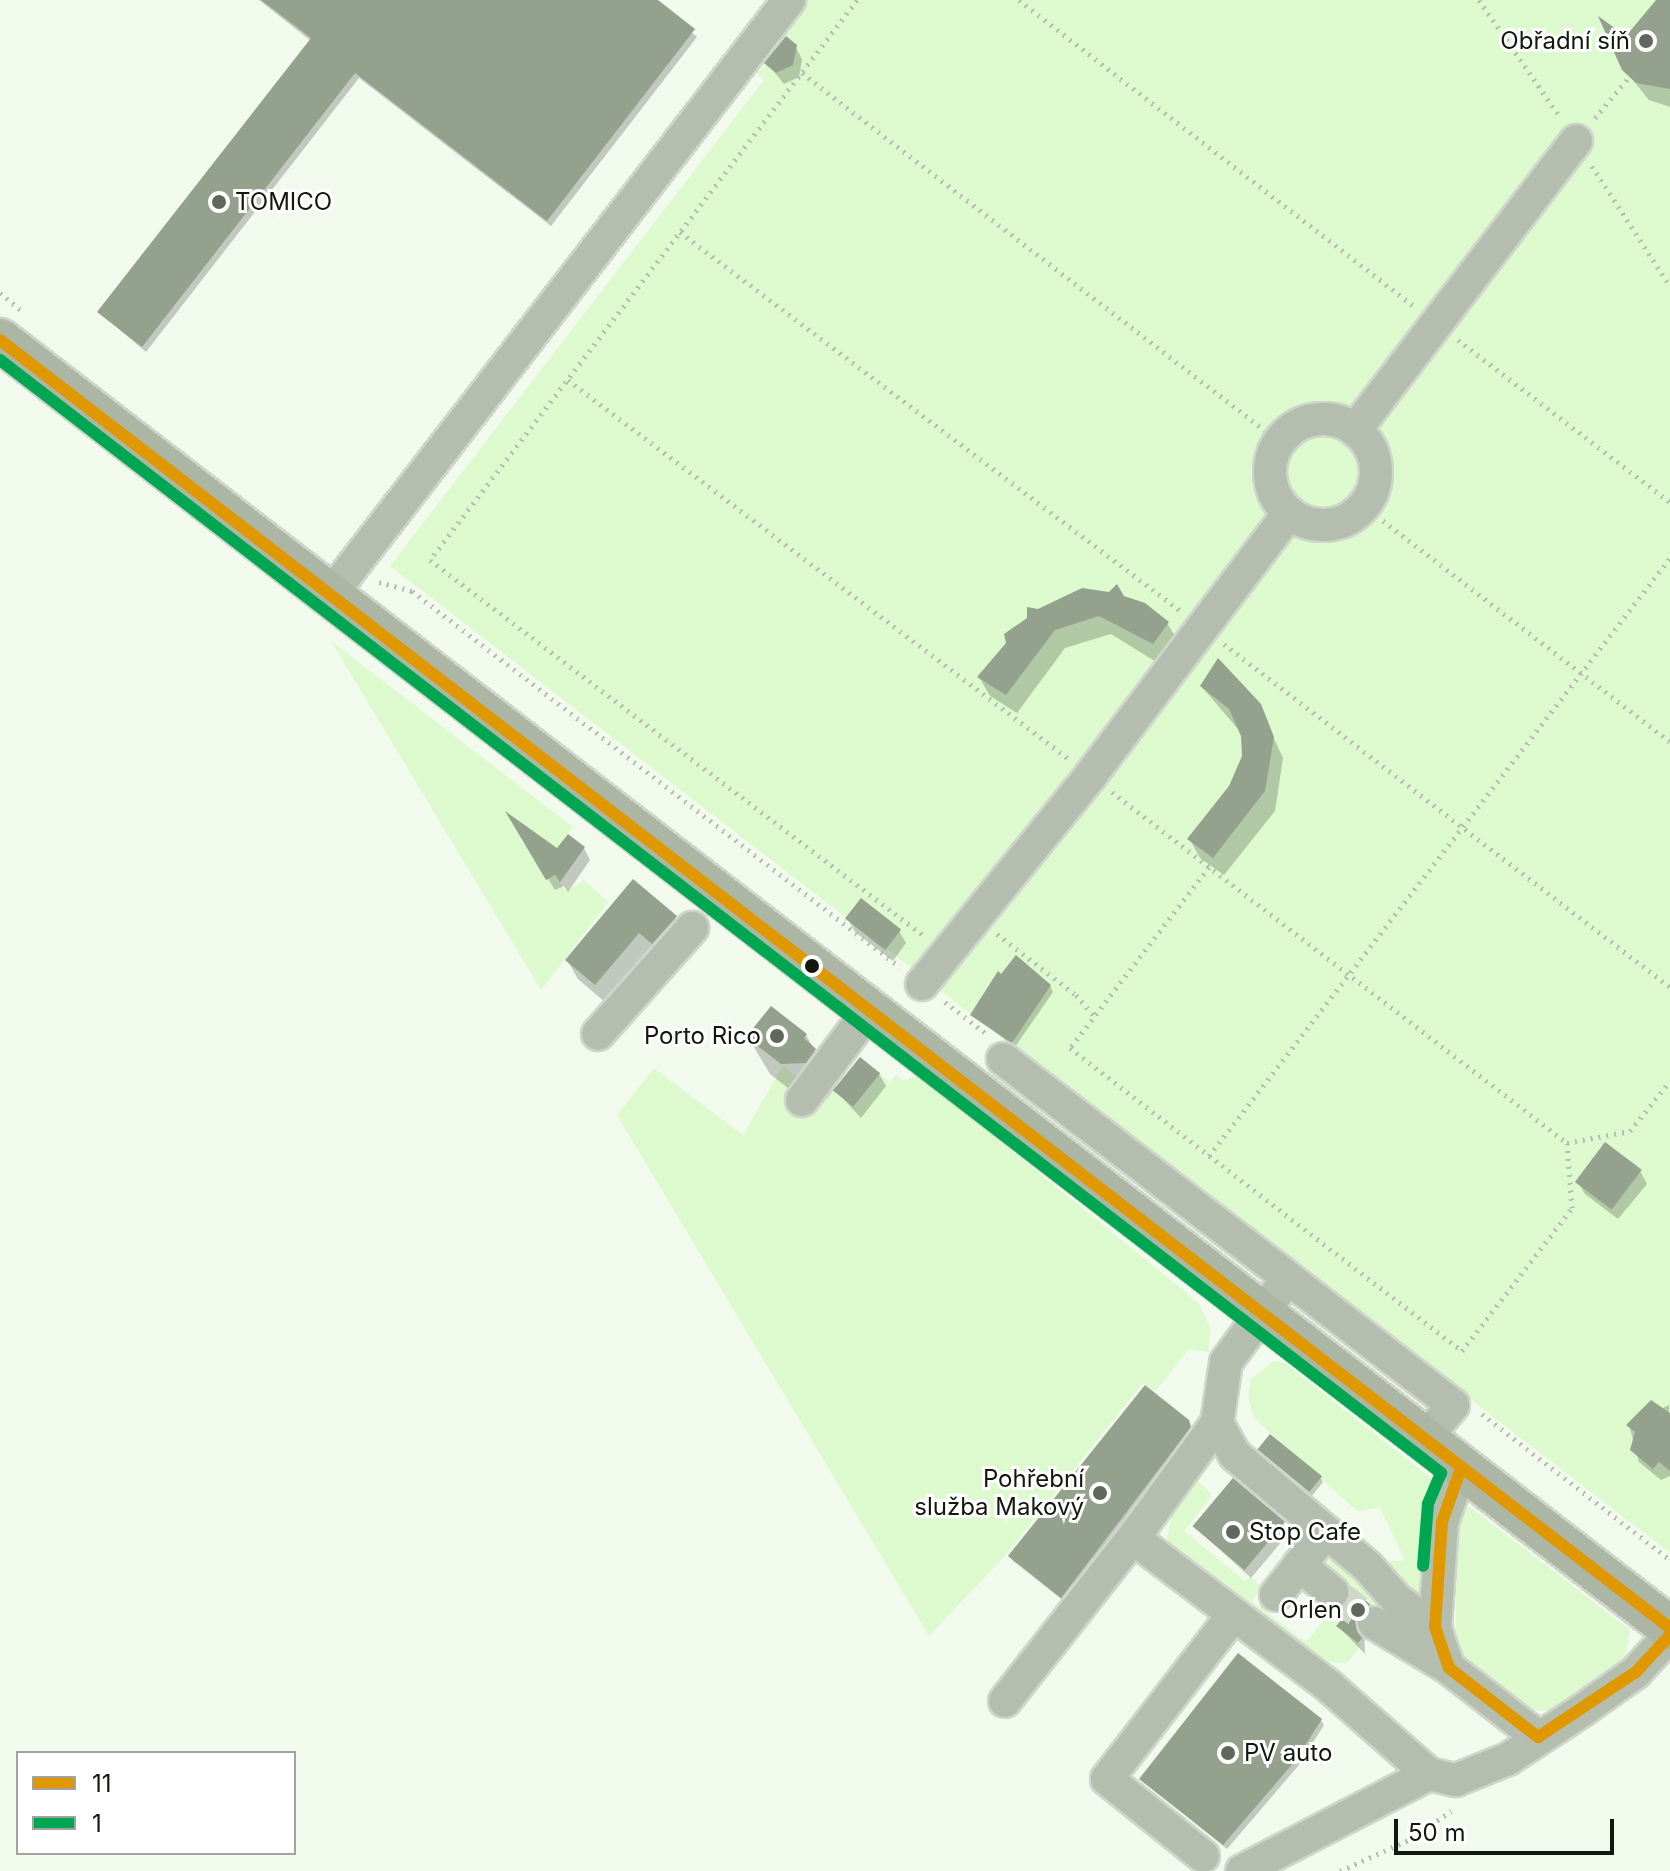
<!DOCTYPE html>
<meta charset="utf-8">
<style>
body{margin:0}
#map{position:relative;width:1670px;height:1871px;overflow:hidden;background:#f2faee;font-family:Inter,sans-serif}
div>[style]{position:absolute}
.green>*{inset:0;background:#dcface}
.shadow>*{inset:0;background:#0003}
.building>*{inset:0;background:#94a18d;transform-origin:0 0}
.minor-tunnel>*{height:32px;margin-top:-16px;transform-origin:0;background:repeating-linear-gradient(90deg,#d0d8cc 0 32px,transparent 0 48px)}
.path>*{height:5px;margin-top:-2.5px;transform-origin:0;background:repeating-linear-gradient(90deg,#b5beb0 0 2px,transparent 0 8px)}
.roads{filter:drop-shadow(2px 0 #cfd5cb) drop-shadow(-2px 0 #cfd5cb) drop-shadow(0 2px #cfd5cb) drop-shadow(0 -2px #cfd5cb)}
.minor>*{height:32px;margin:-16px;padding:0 16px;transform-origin:16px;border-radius:16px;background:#b4beae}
.minor>.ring{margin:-16px;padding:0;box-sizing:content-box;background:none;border:32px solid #b4beae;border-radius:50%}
.major>*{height:42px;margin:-21px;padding:0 21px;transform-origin:21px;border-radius:21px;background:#abb6a4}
.bus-1>*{height:12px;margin:-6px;padding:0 6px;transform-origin:6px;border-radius:6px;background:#e09801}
.bus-2>*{height:12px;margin:-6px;padding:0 6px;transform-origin:6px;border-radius:6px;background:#00a651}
.dots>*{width:22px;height:22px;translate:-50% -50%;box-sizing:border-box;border:4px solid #fff;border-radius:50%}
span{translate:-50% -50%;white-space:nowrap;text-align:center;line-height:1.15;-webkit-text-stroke:6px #fff;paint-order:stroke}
.poi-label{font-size:24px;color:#11180d}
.right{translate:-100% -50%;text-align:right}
.left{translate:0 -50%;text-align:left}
.legend{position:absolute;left:16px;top:1751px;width:280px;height:104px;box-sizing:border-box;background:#fff;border:2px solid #a0a39e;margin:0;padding:10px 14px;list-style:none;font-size:24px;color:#11180d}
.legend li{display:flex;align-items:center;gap:16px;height:40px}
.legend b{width:40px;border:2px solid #a0a39e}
.scale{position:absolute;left:1394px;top:1819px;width:220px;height:36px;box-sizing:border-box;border:4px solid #11180d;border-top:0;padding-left:10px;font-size:24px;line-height:28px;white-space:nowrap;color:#11180d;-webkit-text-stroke:6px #fff;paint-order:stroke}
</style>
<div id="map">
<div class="green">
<div style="clip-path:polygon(800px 0,1670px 0,1670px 1553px,390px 566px,764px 80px,757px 74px,765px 64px,756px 57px)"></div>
<div style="clip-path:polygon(331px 641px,573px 827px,557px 848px,528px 828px,519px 840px,539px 856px,566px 891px,584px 880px,608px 902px,541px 990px)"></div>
<div style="clip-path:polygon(783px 1066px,804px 1082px,839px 1075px,843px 1078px,833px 1091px,853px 1107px,880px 1073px,889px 1083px,896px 1075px,903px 1081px,916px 1076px,927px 1082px,1182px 1289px,1199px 1304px,1210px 1327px,1209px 1352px,1189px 1349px,1155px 1392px,1143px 1383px,1004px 1557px,929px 1636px,617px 1115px,654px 1068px,743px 1135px)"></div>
<div style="clip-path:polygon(1274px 1361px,1285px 1363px,1432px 1479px,1436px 1491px,1421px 1594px,1414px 1594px,1380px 1563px,1405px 1560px,1380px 1508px,1357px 1511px,1254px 1418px,1248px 1397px,1251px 1379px)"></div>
<div style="clip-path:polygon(1196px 1480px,1211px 1493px,1210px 1499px,1184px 1531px,1245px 1581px,1250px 1577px,1262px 1587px,1252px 1601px,1306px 1642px,1334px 1608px,1345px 1616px,1337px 1627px,1361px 1646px,1347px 1663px,1315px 1661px,1174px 1551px,1167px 1539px,1172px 1510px)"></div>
<div style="clip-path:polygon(1469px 1506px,1630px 1630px,1624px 1664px,1555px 1711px,1529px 1710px,1471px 1665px,1456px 1642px,1455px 1515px)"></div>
<div style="clip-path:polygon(1339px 1555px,1404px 1620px,1382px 1613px,1326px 1569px,1330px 1557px)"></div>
</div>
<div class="shadow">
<div style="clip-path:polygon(259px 0,654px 0,697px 37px,551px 226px,359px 78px,146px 352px,99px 312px,311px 41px)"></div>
<div style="clip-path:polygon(1658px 0,1670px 0,1670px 107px,1649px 100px,1624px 69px,1626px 39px)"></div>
<div style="clip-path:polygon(795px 46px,802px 59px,799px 77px,784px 84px,768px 64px)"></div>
<div style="clip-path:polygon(1122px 597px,1167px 623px,1178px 641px,1158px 663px,1111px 634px,1065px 648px,1017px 713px,990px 696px,979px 677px,1038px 611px)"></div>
<div style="clip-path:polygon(1202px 687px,1259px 706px,1283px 758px,1275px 811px,1224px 875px,1200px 858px,1190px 840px,1231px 787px,1244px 756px,1243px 735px)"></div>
<div style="clip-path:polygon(511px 818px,557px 851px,584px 848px,590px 860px,568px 892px,564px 886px,555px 890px)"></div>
<div style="clip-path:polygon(676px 917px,686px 936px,664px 961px,651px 950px,606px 1003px,578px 979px,567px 960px)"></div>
<div style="clip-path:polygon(848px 919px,899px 931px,906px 943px,893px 961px,855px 932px)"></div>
<div style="clip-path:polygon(1050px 986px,1053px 992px,1015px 1047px,972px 1015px)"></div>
<div style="clip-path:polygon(806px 1035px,837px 1089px,879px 1074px,886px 1086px,861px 1118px,834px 1089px,827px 1099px,803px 1100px,770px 1074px,748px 1037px)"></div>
<div style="clip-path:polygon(1640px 1171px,1647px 1184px,1618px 1219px,1585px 1194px,1578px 1182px)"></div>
<div style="clip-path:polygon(1669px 1405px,1670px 1476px,1661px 1480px,1639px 1462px,1629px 1425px)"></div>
<div style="clip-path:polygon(1188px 1421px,1192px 1433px,1065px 1602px,1013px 1561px,1010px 1556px)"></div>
<div style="clip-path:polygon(1259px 1449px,1320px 1477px,1323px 1482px,1312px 1496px)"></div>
<div style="clip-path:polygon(1283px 1523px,1289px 1533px,1251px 1578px,1196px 1528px)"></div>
<div style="clip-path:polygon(1351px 1591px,1376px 1618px,1364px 1626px,1365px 1654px,1339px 1627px,1345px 1619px,1340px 1611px,1349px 1605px)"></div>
<div style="clip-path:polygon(1321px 1720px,1324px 1725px,1298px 1766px,1227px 1849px,1141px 1779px)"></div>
</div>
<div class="building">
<div style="clip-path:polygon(261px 0,658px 0,695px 29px,547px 221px,355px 73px,142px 347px,97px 312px,311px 38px)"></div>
<div style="clip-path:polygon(1656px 0,1670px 0,1670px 89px,1636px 83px,1622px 70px,1598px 16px,1626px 36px)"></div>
<div style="clip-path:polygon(786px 36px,797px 45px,793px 65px,776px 73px,764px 63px)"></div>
<div style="clip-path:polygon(1117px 584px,1124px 596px,1145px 603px,1169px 622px,1153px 644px,1099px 616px,1055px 630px,1006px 695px,977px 677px,1006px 643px,1004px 634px,1027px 618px,1027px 607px,1038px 609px,1082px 588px,1109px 592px)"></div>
<div style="clip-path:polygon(1218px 658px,1261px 704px,1274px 737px,1265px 791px,1213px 858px,1187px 839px,1229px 786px,1242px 756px,1241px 736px,1229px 709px,1200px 686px)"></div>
<div style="clip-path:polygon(505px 811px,557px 848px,568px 834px,585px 847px,560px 882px,555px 875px,546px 880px)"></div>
<div style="clip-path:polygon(633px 879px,677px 916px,652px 944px,639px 933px,595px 985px,565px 960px)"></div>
<div style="left:861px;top:898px;width:51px;height:26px;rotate:38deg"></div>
<div style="clip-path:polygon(1016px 955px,1051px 985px,1012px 1043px,970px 1015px,998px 971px,1001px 974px)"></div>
<div style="clip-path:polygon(771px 1006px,807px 1034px,804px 1038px,816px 1049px,806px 1063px,781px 1064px,746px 1037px)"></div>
<div style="left:860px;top:1057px;width:26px;height:43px;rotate:39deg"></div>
<div style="left:1605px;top:1142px;width:46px;height:50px;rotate:37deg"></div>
<div style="clip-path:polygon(1145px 1385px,1189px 1420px,1191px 1427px,1061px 1598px,1008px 1556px)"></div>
<div style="clip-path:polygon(1651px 1400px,1670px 1413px,1670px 1471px,1659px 1462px,1653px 1469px,1630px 1450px,1635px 1432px,1626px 1425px)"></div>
<div style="left:1270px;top:1434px;width:67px;height:20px;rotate:39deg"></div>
<div style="left:1233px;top:1478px;width:68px;height:63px;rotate:40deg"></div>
<div style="clip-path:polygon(1350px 1588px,1371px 1605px,1357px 1614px,1355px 1623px,1362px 1638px,1358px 1643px,1336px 1626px,1345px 1616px,1337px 1610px,1347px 1603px)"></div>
<div style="clip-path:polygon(1238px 1653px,1322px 1719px,1295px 1761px,1223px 1845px,1139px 1779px)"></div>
</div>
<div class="minor-tunnel">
<div style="left:1332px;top:1592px;width:52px;rotate:36.4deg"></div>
</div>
<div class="path">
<div style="left:857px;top:0;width:704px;rotate:127.33deg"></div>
<div style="left:430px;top:560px;width:619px;rotate:37.26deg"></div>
<div style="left:1019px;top:0;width:501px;rotate:37.78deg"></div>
<div style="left:1479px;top:0;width:142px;rotate:55.3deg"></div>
<div style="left:802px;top:73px;width:604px;rotate:37.67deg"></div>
<div style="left:1595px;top:118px;width:55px;rotate:-50.2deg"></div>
<div style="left:1592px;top:166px;width:143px;rotate:57deg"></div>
<div style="left:680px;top:232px;width:628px;rotate:37.11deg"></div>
<div style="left:0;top:293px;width:27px;rotate:39deg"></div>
<div style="left:1458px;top:340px;width:267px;rotate:37.4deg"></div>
<div style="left:568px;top:380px;width:628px;rotate:37.11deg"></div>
<div style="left:1364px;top:506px;width:386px;rotate:37.6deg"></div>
<div style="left:379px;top:582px;width:34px;rotate:15deg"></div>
<div style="left:412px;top:591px;width:616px;rotate:37.61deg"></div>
<div style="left:1224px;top:644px;width:563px;rotate:37.56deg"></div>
<div style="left:1112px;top:792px;width:575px;rotate:37.65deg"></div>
<div style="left:1209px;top:867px;width:228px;rotate:127.5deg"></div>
<div style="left:1070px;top:1048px;width:495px;rotate:37.7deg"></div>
<div style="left:1462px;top:1351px;width:180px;rotate:-52.4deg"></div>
<div style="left:1572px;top:1208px;width:65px;rotate:-94.4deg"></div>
<div style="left:1567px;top:1143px;width:64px;rotate:-10.8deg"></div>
<div style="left:1630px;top:1131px;width:64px;rotate:-51.3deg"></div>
<div style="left:997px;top:934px;width:100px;rotate:37.7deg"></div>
<div style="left:1076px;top:995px;width:28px;rotate:49deg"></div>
<div style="left:945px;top:1002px;width:54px;rotate:37.5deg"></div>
<div style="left:1209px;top:1156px;width:755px;rotate:-52.37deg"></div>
<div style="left:1482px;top:1414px;width:238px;rotate:37.8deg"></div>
<div style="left:1340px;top:1871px;width:78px;rotate:-24.3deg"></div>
<div style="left:1411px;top:1839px;width:49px;rotate:-35deg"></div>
</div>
<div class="roads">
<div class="minor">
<div class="ring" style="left:1270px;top:419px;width:74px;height:74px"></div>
<div style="left:1355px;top:430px;width:364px;rotate:-52.6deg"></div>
<div style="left:332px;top:593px;width:749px;rotate:-52.38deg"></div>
<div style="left:922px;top:984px;width:269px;rotate:-51deg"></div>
<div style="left:1091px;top:775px;width:328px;rotate:-52.9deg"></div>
<div style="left:598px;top:1034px;width:142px;rotate:-48.4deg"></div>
<div style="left:1003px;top:1059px;width:359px;rotate:37.5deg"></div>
<div style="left:1288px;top:1278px;width:104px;rotate:126.4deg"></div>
<div style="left:1226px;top:1362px;width:62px;rotate:98.4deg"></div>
<div style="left:1217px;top:1423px;width:142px;rotate:126.1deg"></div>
<div style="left:1133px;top:1538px;width:248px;rotate:37.1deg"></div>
<div style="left:1331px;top:1688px;width:130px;rotate:41.3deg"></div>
<div style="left:1429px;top:1774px;width:28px;rotate:13deg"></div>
<div style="left:1456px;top:1780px;width:56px;rotate:-22deg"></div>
<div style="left:1508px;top:1759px;width:91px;rotate:-33.3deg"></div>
<div style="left:1584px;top:1709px;width:64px;rotate:-35.4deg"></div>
<div style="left:1636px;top:1672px;width:50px;rotate:-47.4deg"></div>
<div style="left:802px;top:1100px;width:114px;rotate:-53.2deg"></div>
<div style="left:1288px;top:1278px;width:208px;rotate:37.6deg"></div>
<div style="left:1453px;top:1405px;width:45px;rotate:129.6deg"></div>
<div style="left:1217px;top:1423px;width:37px;rotate:61deg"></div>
<div style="left:1235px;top:1455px;width:174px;rotate:40.1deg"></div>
<div style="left:1368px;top:1567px;width:44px;rotate:48.7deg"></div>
<div style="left:1397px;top:1600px;width:47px;rotate:35.4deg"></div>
<div style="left:1461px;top:1468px;width:57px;rotate:109.4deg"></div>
<div style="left:1442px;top:1522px;width:105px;rotate:93.8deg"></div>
<div style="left:1435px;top:1627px;width:21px;rotate:73deg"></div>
<div style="left:1441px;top:1647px;width:22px;rotate:69deg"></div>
<div style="left:1449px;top:1668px;width:113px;rotate:37.8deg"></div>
<div style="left:1299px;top:1565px;width:43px;rotate:39.3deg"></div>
<div style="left:1276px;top:1595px;width:80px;rotate:-51.6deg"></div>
<div style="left:1374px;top:1623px;width:87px;rotate:31deg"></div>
<div style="left:1005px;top:1701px;width:207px;rotate:-51.9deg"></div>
<div style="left:1203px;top:1856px;width:123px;rotate:-141.3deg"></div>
<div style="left:1107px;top:1779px;width:208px;rotate:-52.4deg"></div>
<div style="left:1242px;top:1871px;width:211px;rotate:-27.4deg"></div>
</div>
<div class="major">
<div style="left:0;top:340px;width:2109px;rotate:37.64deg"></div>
</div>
</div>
<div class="bus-1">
<div style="left:0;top:340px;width:2109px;rotate:37.64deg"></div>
<div style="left:1461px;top:1468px;width:57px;rotate:109.4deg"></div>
<div style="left:1442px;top:1522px;width:105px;rotate:93.8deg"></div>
<div style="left:1435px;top:1627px;width:43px;rotate:71.1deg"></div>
<div style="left:1449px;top:1668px;width:113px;rotate:37.8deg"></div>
<div style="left:1538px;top:1737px;width:118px;rotate:-33.6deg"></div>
<div style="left:1636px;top:1672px;width:50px;rotate:-47.4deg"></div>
</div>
<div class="bus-2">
<div style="left:0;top:360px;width:1821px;rotate:37.68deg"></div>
<div style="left:1441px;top:1473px;width:34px;rotate:113deg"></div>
<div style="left:1428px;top:1504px;width:62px;rotate:94.6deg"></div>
</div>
<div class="dots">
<div style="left:1646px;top:41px;background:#60675c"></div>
<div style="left:219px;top:202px;background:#60675c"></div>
<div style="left:812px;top:966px;background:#11180d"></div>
<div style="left:777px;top:1036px;background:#60675c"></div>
<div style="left:1100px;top:1493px;background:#60675c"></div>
<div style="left:1233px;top:1532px;background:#60675c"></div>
<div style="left:1358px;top:1610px;background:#60675c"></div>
<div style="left:1228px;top:1753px;background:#60675c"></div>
</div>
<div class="poi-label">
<span class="right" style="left:1630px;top:41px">Obřadní síň</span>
<span class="left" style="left:235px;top:202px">TOMICO</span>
<span class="right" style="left:761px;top:1036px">Porto Rico</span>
<span class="right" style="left:1084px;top:1493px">Pohřební<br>služba Makový</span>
<span class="left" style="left:1249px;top:1532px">Stop Cafe</span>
<span class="right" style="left:1342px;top:1610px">Orlen</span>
<span class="left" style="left:1244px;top:1753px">PV auto</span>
</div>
<ul class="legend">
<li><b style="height:10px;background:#e09801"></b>11</li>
<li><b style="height:10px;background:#00a651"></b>1</li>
</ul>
<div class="scale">50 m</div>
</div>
